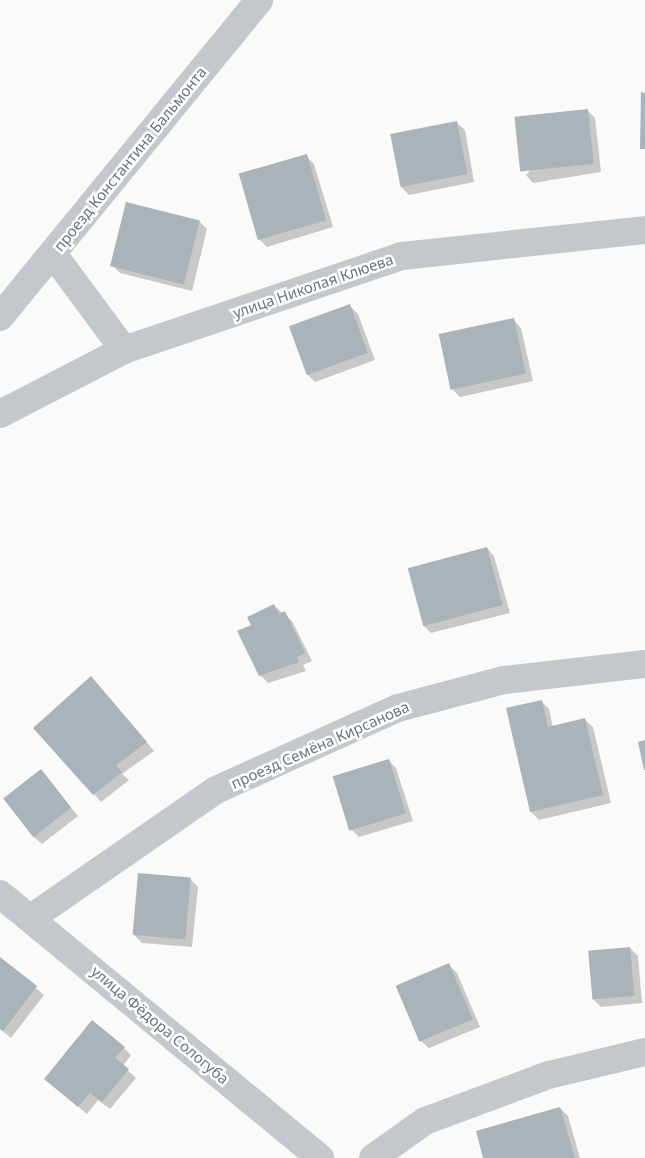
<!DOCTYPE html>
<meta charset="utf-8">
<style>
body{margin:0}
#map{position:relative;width:645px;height:1158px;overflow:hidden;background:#fafaf8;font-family:"Noto Sans",sans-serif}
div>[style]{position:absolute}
.shadow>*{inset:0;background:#0003}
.building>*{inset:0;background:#aab3b9;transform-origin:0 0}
.street>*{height:28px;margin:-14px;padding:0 14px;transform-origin:14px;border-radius:14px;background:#c3c8cc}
span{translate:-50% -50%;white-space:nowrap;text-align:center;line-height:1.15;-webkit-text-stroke:5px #fff;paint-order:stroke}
.street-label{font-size:15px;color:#657683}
</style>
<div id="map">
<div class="shadow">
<div style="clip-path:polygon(587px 110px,595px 118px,601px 172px,533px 183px,526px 175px)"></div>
<div style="clip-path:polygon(457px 123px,465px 130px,474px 182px,409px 195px,401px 187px)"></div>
<div style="clip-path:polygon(306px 156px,314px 164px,333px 227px,267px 247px,259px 239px)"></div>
<div style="clip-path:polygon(199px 221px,207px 229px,192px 291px,120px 273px,112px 265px)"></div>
<div style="clip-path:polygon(350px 306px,358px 314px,375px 360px,315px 382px,307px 374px)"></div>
<div style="clip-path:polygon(514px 320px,521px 328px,533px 381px,460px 397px,452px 389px)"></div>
<div style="clip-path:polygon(487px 548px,494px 556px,510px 613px,431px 633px,423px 625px)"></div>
<div style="clip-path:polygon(273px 605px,292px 621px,312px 661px,303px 665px,306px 671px,268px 683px,260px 675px,253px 625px)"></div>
<div style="clip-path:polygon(91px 677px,154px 751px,122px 774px,129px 780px,101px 802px,94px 794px)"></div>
<div style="clip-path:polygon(541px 701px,549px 709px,553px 727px,585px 720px,593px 727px,611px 803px,539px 820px,531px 812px)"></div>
<div style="clip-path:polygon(388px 760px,396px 768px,413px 821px,359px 837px,351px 829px)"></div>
<div style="clip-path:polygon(41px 771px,78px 816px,42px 844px,34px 837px)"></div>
<div style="clip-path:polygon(190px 879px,198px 887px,192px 947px,142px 943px,134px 935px)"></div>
<div style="clip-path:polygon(630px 948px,638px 956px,642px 1003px,601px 1007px,593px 999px)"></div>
<div style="clip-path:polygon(0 958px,44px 995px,11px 1038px,0 1029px)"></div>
<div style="clip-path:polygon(449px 965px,457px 973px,480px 1027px,429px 1048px,421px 1041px)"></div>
<div style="clip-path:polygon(124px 1048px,131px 1055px,123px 1066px,136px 1078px,110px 1109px,98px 1100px,87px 1114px,45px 1079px)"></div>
<div style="clip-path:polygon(560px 1108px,568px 1116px,580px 1158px,485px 1158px)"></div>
</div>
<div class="building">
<div style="clip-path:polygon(641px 92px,645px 93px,645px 149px,640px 149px)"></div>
<div style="left:588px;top:109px;width:55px;height:74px;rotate:84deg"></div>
<div style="left:457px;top:121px;width:54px;height:68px;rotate:79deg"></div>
<div style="left:307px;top:154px;width:69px;height:71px;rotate:74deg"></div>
<div style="left:126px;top:202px;width:76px;height:66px;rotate:14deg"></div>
<div style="left:350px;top:304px;width:52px;height:65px;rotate:70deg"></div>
<div style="left:514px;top:318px;width:57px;height:77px;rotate:78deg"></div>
<div style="left:487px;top:547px;width:60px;height:82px;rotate:75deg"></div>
<div style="clip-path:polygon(274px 604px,279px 614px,285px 611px,305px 653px,297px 657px,299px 662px,259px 676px,237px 631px,251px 625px,247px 617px)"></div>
<div style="clip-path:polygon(91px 676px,147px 742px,116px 765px,122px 772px,93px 795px,33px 728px)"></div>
<div style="clip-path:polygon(542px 700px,548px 727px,585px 718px,603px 795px,530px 812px,506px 708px)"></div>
<div style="clip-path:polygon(645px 740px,645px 770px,644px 770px,638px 742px)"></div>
<div style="left:389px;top:759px;width:57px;height:59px;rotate:73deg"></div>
<div style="left:41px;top:769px;width:49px;height:48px;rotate:52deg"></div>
<div style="left:138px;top:873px;width:53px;height:62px;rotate:5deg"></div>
<div style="left:630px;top:947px;width:49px;height:42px;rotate:85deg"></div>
<div style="clip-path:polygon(0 957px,37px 986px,3px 1031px,0 1029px)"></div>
<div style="left:449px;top:963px;width:61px;height:58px;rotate:67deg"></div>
<div style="clip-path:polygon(92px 1020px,125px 1047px,115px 1058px,129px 1069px,102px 1102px,90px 1093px,78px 1107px,44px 1079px)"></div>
<div style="clip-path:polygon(560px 1107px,575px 1158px,483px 1158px,476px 1131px)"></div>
</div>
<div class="street">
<div style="left:53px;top:254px;width:119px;rotate:53.5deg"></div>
<div style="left:0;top:317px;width:409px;rotate:-50.7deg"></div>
<div style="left:0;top:414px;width:140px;rotate:-27.3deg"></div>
<div style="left:124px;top:350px;width:293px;rotate:-18.7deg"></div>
<div style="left:402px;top:256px;width:244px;rotate:-6.1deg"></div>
<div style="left:0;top:894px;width:415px;rotate:39.5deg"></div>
<div style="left:31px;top:918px;width:225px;rotate:-34.7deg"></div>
<div style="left:216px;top:790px;width:200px;rotate:-24.3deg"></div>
<div style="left:398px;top:708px;width:110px;rotate:-14.8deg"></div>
<div style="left:504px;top:680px;width:142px;rotate:-6.5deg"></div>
<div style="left:373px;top:1158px;width:64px;rotate:-35.4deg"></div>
<div style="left:425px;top:1121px;width:132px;rotate:-20.4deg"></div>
<div style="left:549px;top:1075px;width:99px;rotate:-13.5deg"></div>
</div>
<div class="street-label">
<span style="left:130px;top:159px;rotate:-51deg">проезд Константина Бальмонта</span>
<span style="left:313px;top:286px;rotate:-19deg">улица Николая Клюева</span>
<span style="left:320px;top:745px;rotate:-24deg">проезд Семёна Кирсанова</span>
<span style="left:160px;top:1025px;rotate:40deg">улица Фёдора Сологуба</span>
</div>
</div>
